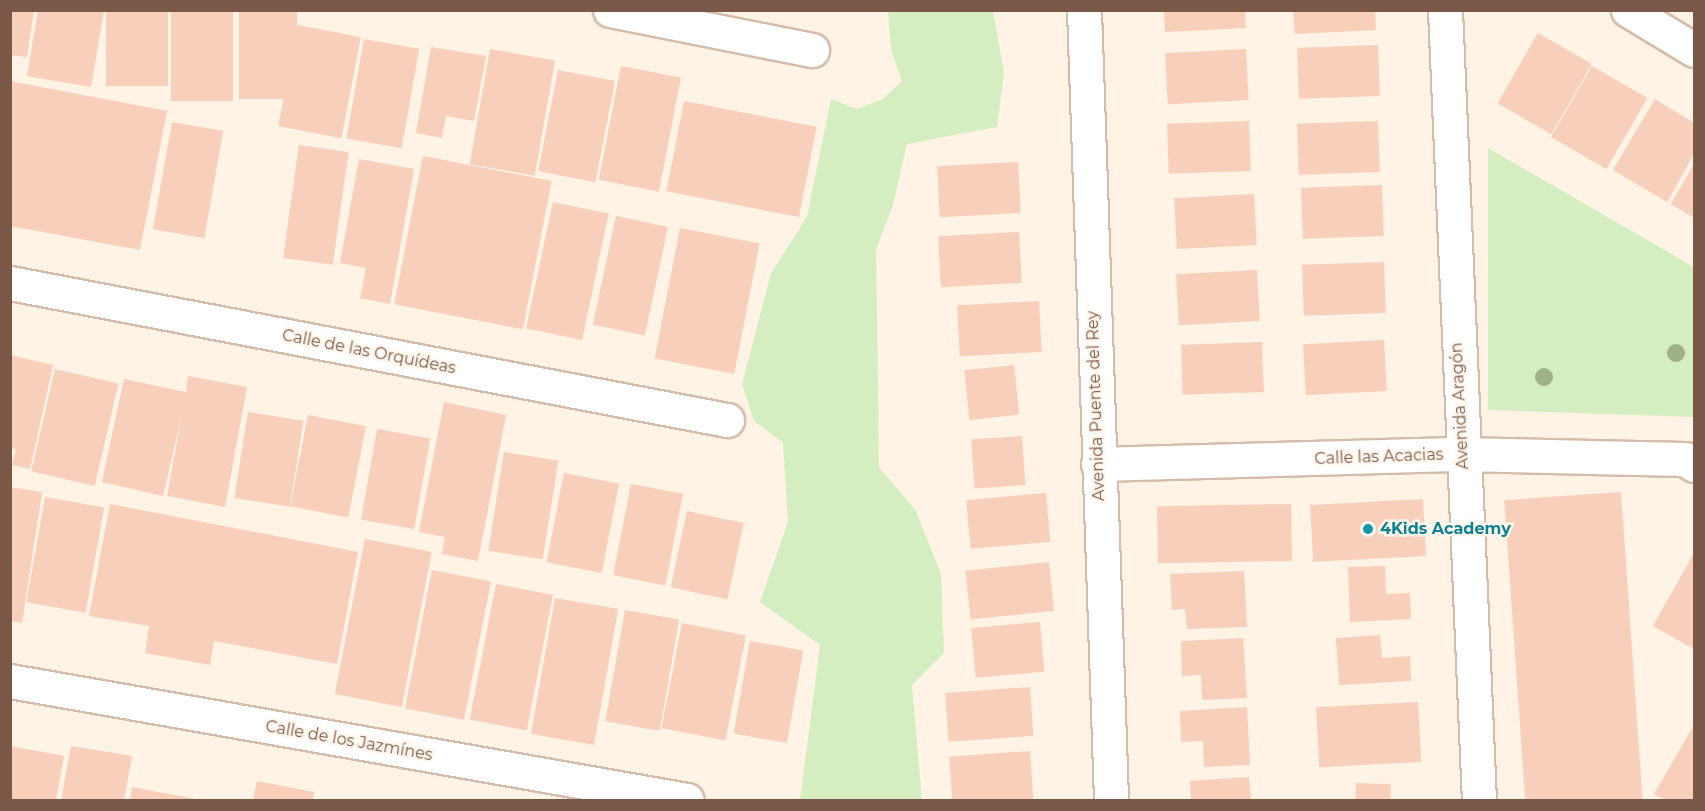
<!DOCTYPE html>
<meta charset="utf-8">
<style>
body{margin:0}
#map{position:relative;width:1705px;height:811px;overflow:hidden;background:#fef3e5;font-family:Montserrat,sans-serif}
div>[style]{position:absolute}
.green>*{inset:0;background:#d5eec1}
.building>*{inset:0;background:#f7cfba;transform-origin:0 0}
.roads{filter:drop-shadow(2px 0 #d4bcac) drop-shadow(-2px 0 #d4bcac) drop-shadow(0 2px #d4bcac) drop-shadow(0 -2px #d4bcac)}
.minor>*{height:33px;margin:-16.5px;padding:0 16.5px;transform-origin:16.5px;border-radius:16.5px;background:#fff}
.trees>*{width:18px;height:18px;margin:-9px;border-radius:50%;background:#9fb188}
.dots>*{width:16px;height:16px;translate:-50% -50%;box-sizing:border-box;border:3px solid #fff7ed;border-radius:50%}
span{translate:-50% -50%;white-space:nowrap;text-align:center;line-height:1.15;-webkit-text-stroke:5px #fff7ed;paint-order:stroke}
.street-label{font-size:16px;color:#7a5747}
.culture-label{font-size:16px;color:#0d838f;font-weight:700}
.left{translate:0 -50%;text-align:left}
.frame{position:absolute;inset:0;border:12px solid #7a5747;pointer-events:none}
</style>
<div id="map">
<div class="green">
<div style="clip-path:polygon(888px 11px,993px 11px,1004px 72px,997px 127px,907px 144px,893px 205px,876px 250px,879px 467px,916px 511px,941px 574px,944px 653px,912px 685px,922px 800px,800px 800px,820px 645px,760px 602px,788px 522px,783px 443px,754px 421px,742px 384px,771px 273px,807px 217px,831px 99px,857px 109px,883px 99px,902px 81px,891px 50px)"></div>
<div style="clip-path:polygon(1488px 148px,1694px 267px,1694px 417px,1488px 410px)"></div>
</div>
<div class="building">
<div style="clip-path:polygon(10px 10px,34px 10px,27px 57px,10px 55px)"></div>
<div style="clip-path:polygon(38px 10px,104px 10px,91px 87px,27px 76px)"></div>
<div style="left:106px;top:10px;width:62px;height:76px"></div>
<div style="left:171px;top:10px;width:62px;height:91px"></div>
<div style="left:239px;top:10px;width:58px;height:89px"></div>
<div style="clip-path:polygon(1164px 10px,1245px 10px,1246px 28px,1165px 32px)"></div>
<div style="clip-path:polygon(1293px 10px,1375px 10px,1376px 30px,1295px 34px)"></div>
<div style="left:298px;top:25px;width:64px;height:103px;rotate:11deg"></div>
<div style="left:1538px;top:33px;width:62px;height:81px;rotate:30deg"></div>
<div style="left:364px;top:39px;width:56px;height:101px;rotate:10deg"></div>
<div style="left:1378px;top:45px;width:51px;height:81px;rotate:88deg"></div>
<div style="clip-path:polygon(431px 47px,486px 56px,474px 121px,446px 116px,442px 138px,416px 133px)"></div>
<div style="left:490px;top:49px;width:66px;height:117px;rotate:10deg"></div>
<div style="left:1246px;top:49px;width:51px;height:81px;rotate:87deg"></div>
<div style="left:621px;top:66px;width:61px;height:116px;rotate:11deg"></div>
<div style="left:1592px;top:66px;width:64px;height:82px;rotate:30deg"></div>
<div style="left:558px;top:70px;width:58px;height:103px;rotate:11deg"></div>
<div style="clip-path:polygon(10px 81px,167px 111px,140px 250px,10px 226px)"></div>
<div style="clip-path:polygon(1655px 99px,1694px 123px,1694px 154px,1667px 202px,1613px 170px)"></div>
<div style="left:684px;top:101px;width:135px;height:92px;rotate:11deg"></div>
<div style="left:1249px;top:121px;width:50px;height:82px;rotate:88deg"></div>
<div style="left:1378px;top:121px;width:51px;height:81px;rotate:88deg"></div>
<div style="left:172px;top:122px;width:52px;height:109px;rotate:10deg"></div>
<div style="left:299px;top:145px;width:50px;height:114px;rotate:8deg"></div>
<div style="left:423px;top:156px;width:131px;height:151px;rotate:11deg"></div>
<div style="clip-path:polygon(359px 159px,414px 169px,390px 304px,360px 298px,366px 268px,340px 263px)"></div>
<div style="left:1018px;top:162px;width:51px;height:81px;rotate:87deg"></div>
<div style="clip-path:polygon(1694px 164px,1694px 218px,1671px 204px)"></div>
<div style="left:1382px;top:185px;width:51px;height:81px;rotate:88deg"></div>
<div style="left:1254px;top:194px;width:51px;height:80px;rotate:87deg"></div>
<div style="left:553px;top:202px;width:57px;height:129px;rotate:12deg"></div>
<div style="left:616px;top:216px;width:53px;height:111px;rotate:12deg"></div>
<div style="left:680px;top:228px;width:81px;height:133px;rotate:11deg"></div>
<div style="left:1019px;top:232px;width:51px;height:81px;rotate:87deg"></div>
<div style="left:1384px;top:262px;width:51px;height:82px;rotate:88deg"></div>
<div style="left:1257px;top:270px;width:51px;height:81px;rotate:87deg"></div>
<div style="left:1039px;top:301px;width:51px;height:82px;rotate:87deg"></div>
<div style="left:1384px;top:340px;width:51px;height:81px;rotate:87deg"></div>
<div style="left:1262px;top:342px;width:50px;height:81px;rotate:88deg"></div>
<div style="clip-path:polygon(10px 355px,53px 365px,30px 469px,12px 465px,16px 449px,10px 448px)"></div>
<div style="left:1014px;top:365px;width:50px;height:50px;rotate:84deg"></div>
<div style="left:55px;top:369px;width:65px;height:105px;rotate:13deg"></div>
<div style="clip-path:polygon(188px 376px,247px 387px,225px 507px,167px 496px,182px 414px,163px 496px,102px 482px,124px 379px,186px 392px)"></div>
<div style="clip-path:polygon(444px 402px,506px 415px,478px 561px,442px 554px,445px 537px,419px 532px)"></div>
<div style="left:248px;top:412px;width:56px;height:87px;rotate:9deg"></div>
<div style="left:308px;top:415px;width:59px;height:93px;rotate:11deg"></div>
<div style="left:377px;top:429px;width:54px;height:92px;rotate:10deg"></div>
<div style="left:1022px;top:436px;width:49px;height:51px;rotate:86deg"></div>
<div style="left:504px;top:452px;width:55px;height:100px;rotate:9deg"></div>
<div style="left:564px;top:473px;width:56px;height:91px;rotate:11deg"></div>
<div style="left:631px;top:484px;width:53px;height:93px;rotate:11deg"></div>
<div style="clip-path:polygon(10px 487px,42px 492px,22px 623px,10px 621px)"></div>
<div style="left:1621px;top:492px;width:309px;height:117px;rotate:86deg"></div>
<div style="left:1046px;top:493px;width:49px;height:80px;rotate:85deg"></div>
<div style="left:45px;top:497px;width:60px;height:107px;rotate:10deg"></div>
<div style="left:1423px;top:499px;width:57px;height:113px;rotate:87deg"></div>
<div style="clip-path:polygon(110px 504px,358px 552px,337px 664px,214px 641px,210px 665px,145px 653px,149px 626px,89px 616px)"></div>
<div style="left:1291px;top:504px;width:57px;height:134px;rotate:89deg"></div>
<div style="left:687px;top:511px;width:58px;height:78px;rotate:12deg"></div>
<div style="left:365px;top:539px;width:68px;height:158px;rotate:11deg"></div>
<div style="clip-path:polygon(1694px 553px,1694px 649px,1653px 626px)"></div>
<div style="left:1049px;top:562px;width:49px;height:84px;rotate:84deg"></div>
<div style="clip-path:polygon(1385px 566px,1386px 594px,1410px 593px,1411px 619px,1350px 622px,1348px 567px)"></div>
<div style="left:432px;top:570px;width:60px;height:141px;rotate:11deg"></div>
<div style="clip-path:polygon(1244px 571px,1247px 627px,1187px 629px,1185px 609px,1172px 610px,1170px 574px)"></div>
<div style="left:496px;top:584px;width:58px;height:138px;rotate:11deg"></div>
<div style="left:555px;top:598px;width:64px;height:138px;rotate:10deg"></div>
<div style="left:625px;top:610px;width:55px;height:113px;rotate:10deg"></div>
<div style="left:1040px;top:622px;width:50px;height:69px;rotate:85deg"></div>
<div style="left:682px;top:623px;width:65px;height:107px;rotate:11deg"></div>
<div style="clip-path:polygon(1380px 635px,1382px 658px,1410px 656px,1411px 681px,1339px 685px,1336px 638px)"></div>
<div style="clip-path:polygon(1243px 638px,1247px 698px,1202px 700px,1201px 675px,1182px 676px,1181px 641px)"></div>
<div style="left:750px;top:641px;width:54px;height:94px;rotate:10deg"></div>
<div style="left:1030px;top:687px;width:49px;height:85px;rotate:86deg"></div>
<div style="left:1418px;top:702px;width:60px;height:102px;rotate:87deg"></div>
<div style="clip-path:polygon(1247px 707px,1250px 765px,1204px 767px,1203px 741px,1181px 742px,1180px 711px)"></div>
<div style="clip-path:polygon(1694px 725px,1694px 800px,1665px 800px,1654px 794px)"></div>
<div style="clip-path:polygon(10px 746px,64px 756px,56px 800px,10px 800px)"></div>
<div style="clip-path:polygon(71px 746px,132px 756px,124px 800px,61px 800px)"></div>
<div style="left:1030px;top:751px;width:49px;height:81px;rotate:86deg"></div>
<div style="clip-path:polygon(1249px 777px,1251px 800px,1191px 800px,1190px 781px)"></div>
<div style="clip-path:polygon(257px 781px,314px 792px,313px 800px,253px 800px)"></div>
<div style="left:1356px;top:783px;width:35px;height:17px;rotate:2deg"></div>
<div style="clip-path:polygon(132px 787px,196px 799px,196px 800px,130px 800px)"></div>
</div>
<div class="roads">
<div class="minor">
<div style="left:610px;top:10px;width:206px;rotate:11.2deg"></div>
<div style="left:1084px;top:10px;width:790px;rotate:88.04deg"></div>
<div style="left:1445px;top:10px;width:791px;rotate:87.54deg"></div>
<div style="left:1628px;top:10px;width:77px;rotate:31.2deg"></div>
<div style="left:10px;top:283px;width:730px;rotate:10.82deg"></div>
<div style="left:1098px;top:464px;width:364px;rotate:-1.6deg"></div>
<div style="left:1462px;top:454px;width:223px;rotate:1.3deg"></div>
<div style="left:1685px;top:459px;width:11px;rotate:34deg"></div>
<div style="left:10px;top:681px;width:687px;rotate:9.97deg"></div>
</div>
</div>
<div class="trees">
<div style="left:1676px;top:353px"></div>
<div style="left:1544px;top:377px"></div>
</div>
<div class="dots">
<div style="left:1368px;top:529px;background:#0f9aa8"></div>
</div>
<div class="street-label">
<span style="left:369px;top:352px;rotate:11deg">Calle de las Orquídeas</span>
<span style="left:1096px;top:406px;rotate:-92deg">Avenida Puente del Rey</span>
<span style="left:1460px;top:406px;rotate:-93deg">Avenida Aragón</span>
<span style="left:1379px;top:457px;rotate:-2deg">Calle las Acacias</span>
<span style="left:349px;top:741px;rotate:10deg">Calle de los Jazmínes</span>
</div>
<div class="culture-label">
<span class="left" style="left:1380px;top:529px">4Kids Academy</span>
</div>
<div class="frame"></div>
</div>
